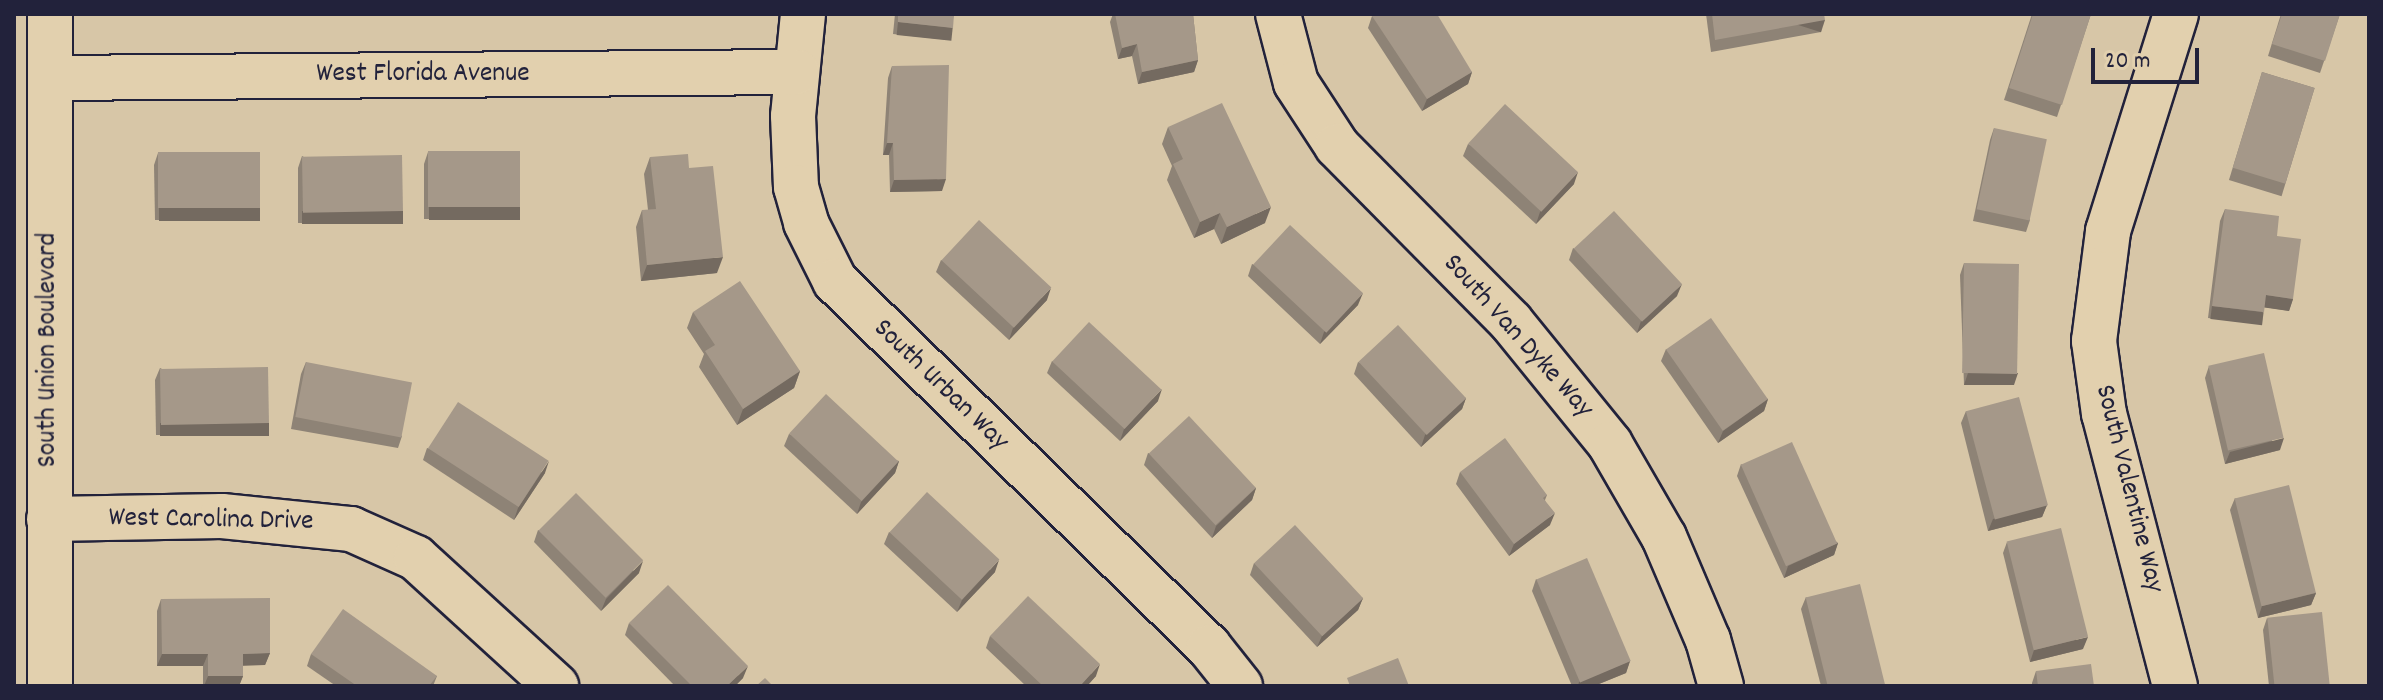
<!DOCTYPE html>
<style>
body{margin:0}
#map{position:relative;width:2383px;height:700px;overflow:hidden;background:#d7c6a7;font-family:Dekko,sans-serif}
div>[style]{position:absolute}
.roads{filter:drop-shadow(2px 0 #22223b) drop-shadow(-2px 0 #22223b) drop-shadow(0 2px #22223b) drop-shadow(0 -2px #22223b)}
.minor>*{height:44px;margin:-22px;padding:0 22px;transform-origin:22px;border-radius:22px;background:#e2d0ae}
.major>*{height:44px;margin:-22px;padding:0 22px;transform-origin:22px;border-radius:22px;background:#e2d0ae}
.wall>*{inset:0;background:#8e8376;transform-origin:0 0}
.shaded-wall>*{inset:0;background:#746a60;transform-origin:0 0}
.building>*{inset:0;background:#a59889;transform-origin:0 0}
span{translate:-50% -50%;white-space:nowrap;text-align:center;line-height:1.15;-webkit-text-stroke:6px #e2d0ae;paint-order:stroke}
.street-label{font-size:28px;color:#22223b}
.frame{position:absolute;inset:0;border:16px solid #22223b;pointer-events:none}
.scale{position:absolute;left:2091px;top:48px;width:108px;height:36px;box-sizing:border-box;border:4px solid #22223b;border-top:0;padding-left:10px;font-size:24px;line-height:28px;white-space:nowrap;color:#22223b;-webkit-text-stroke:6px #e2d0ae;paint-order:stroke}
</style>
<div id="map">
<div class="roads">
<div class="minor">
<div style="left:803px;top:14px;width:102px;rotate:95.6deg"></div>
<div style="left:793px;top:116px;width:71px;rotate:87.6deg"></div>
<div style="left:796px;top:187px;width:37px;rotate:74deg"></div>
<div style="left:806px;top:223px;width:65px;rotate:63.4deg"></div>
<div style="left:835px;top:281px;width:523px;rotate:44.38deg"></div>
<div style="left:1209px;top:647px;width:50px;rotate:51.5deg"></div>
<div style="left:1278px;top:14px;width:71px;rotate:75.4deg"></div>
<div style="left:1296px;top:83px;width:75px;rotate:56.9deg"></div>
<div style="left:1337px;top:146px;width:247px;rotate:45.3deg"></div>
<div style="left:1511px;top:322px;width:157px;rotate:50.9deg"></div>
<div style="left:1610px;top:444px;width:108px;rotate:59.9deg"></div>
<div style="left:1664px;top:537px;width:112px;rotate:66.9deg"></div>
<div style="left:1708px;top:640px;width:48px;rotate:74.2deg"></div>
<div style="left:50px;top:78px;width:747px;rotate:-0.46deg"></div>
<div style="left:49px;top:519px;width:173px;rotate:-1deg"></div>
<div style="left:222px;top:516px;width:130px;rotate:5.8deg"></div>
<div style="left:351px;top:529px;width:71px;rotate:24deg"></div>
<div style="left:416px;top:558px;width:190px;rotate:42.4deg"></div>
<div style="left:2175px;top:686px;width:281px;rotate:-104.6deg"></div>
<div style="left:2104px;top:414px;width:74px;rotate:-97.8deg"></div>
<div style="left:2094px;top:341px;width:111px;rotate:-82.7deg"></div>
<div style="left:2108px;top:231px;width:227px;rotate:-72.6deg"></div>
</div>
<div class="major">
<div style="left:50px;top:14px;width:672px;rotate:90deg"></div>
</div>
</div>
<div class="wall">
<div style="clip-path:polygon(895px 14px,954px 14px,949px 40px,893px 34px)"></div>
<div style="clip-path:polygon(1113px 14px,1193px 14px,1198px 60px,1194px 72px,1138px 84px,1132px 56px,1118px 59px,1110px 22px)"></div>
<div style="clip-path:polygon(1706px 14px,1824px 14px,1821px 32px,1711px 52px)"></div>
<div style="clip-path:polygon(2032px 14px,2091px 14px,2057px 117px,2004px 100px)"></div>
<div style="clip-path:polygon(2281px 14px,2340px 14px,2320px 73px,2268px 56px)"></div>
<div style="clip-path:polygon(1372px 16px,1472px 72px,1468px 84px,1422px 111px,1368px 28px)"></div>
<div style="clip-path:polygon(892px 66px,942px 191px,890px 192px,889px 155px,883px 155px,888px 78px)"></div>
<div style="left:2262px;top:72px;width:55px;height:113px;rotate:17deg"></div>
<div style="clip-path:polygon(1168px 127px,1265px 223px,1221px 244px,1214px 229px,1194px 238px,1167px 180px,1172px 166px,1162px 144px)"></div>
<div style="clip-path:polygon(1994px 128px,2030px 220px,2026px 232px,1973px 221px,1990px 140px)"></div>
<div style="clip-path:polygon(1468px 144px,1574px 184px,1536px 224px,1463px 156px)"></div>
<div style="clip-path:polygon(428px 152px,520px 207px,516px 219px,424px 219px,424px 164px)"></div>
<div style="clip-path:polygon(158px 153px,260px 208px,256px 220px,155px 220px,154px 165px)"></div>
<div style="clip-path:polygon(302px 156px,403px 211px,398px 223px,298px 223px,298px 168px)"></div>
<div style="clip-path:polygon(650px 157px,689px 168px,717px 273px,641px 281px,636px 227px,642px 210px,648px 210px,644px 174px)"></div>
<div style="clip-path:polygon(2225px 209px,2277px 236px,2293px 299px,2289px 311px,2264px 307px,2259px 324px,2208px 318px,2220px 221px)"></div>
<div style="clip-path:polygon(1573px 248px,1677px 296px,1637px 333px,1569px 260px)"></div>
<div style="clip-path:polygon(941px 260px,1047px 300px,1009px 340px,936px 272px)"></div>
<div style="clip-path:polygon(1964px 263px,2014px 385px,1964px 385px,1960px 275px)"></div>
<div style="clip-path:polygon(1252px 264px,1358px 305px,1320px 344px,1248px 276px)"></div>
<div style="clip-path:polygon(693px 312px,800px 371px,794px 388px,737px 425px,699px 367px,704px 354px,687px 328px)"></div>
<div style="clip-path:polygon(1666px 349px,1768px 399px,1764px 411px,1718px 443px,1661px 361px)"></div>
<div style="clip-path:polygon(1052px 361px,1158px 401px,1120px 441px,1047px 373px)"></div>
<div style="clip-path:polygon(306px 362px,402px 436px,398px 448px,291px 429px,301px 374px)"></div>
<div style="clip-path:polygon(1358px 362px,1466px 398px,1462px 409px,1421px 447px,1354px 374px)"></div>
<div style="clip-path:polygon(2209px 366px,2280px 450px,2225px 464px,2205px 378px)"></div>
<div style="clip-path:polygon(160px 368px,269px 423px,264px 435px,156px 435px,155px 380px)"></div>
<div style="clip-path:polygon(1966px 411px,2047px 505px,2042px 517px,1988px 531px,1961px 423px)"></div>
<div style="clip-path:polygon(789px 434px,899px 461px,895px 473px,857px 514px,784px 446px)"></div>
<div style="clip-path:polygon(427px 448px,545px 473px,514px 520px,423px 460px)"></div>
<div style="clip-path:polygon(1148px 453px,1256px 488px,1252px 500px,1212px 538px,1144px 465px)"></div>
<div style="clip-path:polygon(1741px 464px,1838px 543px,1834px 555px,1784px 578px,1737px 476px)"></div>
<div style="clip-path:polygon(1460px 472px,1547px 495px,1545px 500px,1550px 525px,1509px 556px,1456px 484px)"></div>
<div style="clip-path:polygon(2235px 498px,2316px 593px,2311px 605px,2258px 618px,2230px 510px)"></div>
<div style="clip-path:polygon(538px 530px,639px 573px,601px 611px,534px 542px)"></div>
<div style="clip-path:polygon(889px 532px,995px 572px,957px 612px,884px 544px)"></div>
<div style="clip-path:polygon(2007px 542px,2083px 649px,2030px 662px,2003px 553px)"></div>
<div style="clip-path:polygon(1254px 563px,1363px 598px,1358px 610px,1317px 647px,1250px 575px)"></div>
<div style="clip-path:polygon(1536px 579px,1630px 661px,1626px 673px,1594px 686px,1572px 686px,1532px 591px)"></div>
<div style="clip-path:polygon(1806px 597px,1885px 686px,1821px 686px,1801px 609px)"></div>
<div style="clip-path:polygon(161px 599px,270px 653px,265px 665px,243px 665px,243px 676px,239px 686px,203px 686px,203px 666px,157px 666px,157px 611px)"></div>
<div style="clip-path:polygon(2267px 618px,2330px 686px,2269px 686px,2263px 630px)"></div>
<div style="clip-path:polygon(629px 623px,743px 678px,735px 686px,675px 686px,625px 635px)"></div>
<div style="clip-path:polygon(990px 636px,1096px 676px,1087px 686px,1026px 686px,986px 648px)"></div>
<div style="clip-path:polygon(311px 654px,437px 676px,433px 686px,336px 686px,307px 666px)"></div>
<div style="clip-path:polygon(2036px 671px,2094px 686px,2032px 686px,2032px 683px)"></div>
</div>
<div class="shaded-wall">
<div style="left:1825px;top:20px;width:13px;height:112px;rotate:108deg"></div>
<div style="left:898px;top:22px;width:55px;height:13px;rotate:6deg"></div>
<div style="clip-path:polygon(1137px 44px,1132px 56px,1118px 59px,1122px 48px)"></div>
<div style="clip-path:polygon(1198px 60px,1194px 72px,1138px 84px,1142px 72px)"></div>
<div style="clip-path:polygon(1472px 72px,1468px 84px,1422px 111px,1427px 99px)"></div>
<div style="clip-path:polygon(887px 143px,893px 143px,889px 155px,883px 155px)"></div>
<div style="clip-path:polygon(1578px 172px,1574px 184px,1536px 224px,1540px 212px)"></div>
<div style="clip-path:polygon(946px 179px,942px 191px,890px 192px,894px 180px)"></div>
<div style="left:429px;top:207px;width:91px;height:13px"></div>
<div style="clip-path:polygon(1271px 207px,1265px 223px,1221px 244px,1227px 227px)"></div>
<div style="left:159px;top:208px;width:101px;height:13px"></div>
<div style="left:302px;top:211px;width:101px;height:13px"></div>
<div style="clip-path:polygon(1220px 213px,1214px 229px,1194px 238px,1200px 222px)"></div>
<div style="clip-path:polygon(723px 257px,717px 273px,641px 281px,647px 265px)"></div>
<div style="clip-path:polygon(1682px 284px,1677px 296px,1637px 333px,1641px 321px)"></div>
<div style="clip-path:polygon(1051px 288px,1047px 300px,1009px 340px,1013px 328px)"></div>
<div style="clip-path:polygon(1363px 293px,1358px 305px,1320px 344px,1324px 332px)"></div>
<div style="clip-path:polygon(2266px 295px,2293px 299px,2289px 311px,2261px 307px)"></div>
<div style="left:2212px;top:306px;width:52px;height:13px;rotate:7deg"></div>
<div style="clip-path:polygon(800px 371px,794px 388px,737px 425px,743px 409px)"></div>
<div style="clip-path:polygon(1968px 373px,2018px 373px,2014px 385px,1964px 385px)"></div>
<div style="clip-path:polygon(1162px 389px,1158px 401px,1120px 441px,1124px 429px)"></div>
<div style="clip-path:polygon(1466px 398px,1462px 409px,1421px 447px,1425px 435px)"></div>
<div style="clip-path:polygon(1768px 399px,1764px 411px,1718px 443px,1723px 431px)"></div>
<div style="left:160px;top:423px;width:109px;height:13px"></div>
<div style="clip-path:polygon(2284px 438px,2280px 450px,2225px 464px,2230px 452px)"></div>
<div style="clip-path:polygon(549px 461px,545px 473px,514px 520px,518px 508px)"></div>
<div style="clip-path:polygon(899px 461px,895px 473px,857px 514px,861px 502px)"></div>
<div style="clip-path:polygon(1256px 488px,1252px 500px,1212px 538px,1216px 526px)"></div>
<div style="clip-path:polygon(2047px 505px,2042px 517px,1988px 531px,1993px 519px)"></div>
<div style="clip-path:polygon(1555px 513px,1550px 525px,1509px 556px,1514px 544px)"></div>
<div style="clip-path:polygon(1838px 543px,1834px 555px,1784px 578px,1788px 566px)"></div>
<div style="clip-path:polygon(999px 560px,995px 572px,957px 612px,962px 600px)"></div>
<div style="clip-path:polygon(643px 561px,639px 573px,601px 611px,606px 599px)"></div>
<div style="clip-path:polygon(2316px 593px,2311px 605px,2258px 618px,2262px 606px)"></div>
<div style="clip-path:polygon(1363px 598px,1358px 610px,1317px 647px,1322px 636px)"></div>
<div style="clip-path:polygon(2088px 637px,2083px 649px,2030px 662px,2034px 650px)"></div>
<div style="clip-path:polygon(270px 653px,265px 665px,238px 666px,243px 654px)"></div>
<div style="clip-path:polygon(162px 654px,208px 654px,203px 666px,157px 666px)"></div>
<div style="clip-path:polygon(1630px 661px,1626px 673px,1594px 686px,1578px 686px,1579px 682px)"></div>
<div style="clip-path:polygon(1100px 664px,1096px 676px,1087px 686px,1080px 686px)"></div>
<div style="clip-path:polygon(748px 666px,743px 678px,735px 686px,727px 686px)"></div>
<div style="clip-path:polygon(208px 676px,243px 676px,239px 686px,204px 686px)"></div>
</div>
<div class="building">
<div style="clip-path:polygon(898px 14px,954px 14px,953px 28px,898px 22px)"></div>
<div style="clip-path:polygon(1115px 14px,1193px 14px,1198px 60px,1142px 72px,1137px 44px,1122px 48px)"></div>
<div style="clip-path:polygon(1376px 14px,1437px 14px,1472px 72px,1427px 99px,1372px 16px)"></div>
<div style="clip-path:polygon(1712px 14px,1824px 14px,1825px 20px,1715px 40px)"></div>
<div style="clip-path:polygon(2033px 14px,2091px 14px,2062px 105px,2009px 88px)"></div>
<div style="clip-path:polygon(2282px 14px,2340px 14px,2325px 61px,2272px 44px)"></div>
<div style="clip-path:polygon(949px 65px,946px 179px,894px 180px,893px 143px,887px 143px,892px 66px)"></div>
<div style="left:2262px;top:72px;width:55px;height:100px;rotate:17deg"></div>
<div style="clip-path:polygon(1222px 103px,1271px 207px,1227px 227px,1220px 213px,1200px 222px,1173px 164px,1183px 159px,1168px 127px)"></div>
<div style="left:1505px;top:104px;width:100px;height:54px;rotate:43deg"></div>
<div style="left:1994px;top:128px;width:54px;height:83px;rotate:12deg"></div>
<div style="left:520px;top:151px;width:56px;height:92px;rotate:90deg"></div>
<div style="left:260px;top:152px;width:56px;height:102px;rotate:90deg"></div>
<div style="clip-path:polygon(688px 154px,689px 168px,713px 166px,723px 257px,647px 265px,642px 210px,656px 209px,650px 157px)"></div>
<div style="left:402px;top:155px;width:56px;height:100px;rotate:89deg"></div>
<div style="clip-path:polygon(2225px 209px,2279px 216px,2277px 236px,2301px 239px,2293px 299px,2266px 295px,2264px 312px,2212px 306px)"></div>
<div style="left:1614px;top:211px;width:100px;height:55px;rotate:47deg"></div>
<div style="left:979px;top:220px;width:99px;height:55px;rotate:43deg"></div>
<div style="left:1290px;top:225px;width:100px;height:54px;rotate:43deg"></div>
<div style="left:1964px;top:263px;width:55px;height:110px;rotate:1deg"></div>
<div style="clip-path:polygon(740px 281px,800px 371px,743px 409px,705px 351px,715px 345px,693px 312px)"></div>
<div style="left:1711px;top:318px;width:99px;height:55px;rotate:55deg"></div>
<div style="left:1089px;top:322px;width:99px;height:54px;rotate:43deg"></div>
<div style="left:1398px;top:325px;width:100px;height:54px;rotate:47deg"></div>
<div style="left:2264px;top:353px;width:87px;height:57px;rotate:77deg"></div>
<div style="left:306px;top:362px;width:108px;height:56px;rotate:11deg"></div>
<div style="left:268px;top:367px;width:56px;height:108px;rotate:89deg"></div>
<div style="left:826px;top:394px;width:99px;height:54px;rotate:43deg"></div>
<div style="left:2019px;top:397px;width:112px;height:55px;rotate:75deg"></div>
<div style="left:458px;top:402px;width:108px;height:55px;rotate:33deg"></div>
<div style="left:1189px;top:416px;width:98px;height:55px;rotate:47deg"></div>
<div style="clip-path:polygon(1505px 438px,1547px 495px,1543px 498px,1555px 513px,1514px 544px,1460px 472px)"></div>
<div style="left:1792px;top:442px;width:111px;height:56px;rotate:66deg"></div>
<div style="left:2289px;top:485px;width:111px;height:56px;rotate:76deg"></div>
<div style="left:927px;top:492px;width:99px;height:55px;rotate:43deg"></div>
<div style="left:576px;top:493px;width:95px;height:53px;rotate:45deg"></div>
<div style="left:1295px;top:525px;width:100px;height:56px;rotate:47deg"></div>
<div style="left:2061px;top:528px;width:112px;height:56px;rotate:76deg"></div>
<div style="left:1587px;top:558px;width:112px;height:55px;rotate:67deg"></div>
<div style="left:1860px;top:584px;width:105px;height:56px;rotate:76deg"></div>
<div style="clip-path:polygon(668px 585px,748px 666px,727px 686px,692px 686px,629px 623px)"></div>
<div style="clip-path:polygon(1028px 596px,1100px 664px,1080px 686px,1043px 686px,990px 636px)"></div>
<div style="clip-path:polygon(270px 598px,270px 653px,243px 654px,243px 676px,208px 676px,208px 654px,162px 654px,161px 599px)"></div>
<div style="clip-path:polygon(343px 609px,437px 676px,429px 686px,357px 686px,311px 654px)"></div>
<div style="left:2322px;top:612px;width:74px;height:55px;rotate:84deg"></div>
<div style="clip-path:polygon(1398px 658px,1409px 686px,1350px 686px,1347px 678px)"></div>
<div style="clip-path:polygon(2091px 664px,2094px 686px,2038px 686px,2036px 671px)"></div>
<div style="clip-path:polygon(765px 678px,773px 686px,756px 686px)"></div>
</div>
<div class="street-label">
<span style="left:423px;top:75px">West Florida Avenue</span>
<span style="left:1517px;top:337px;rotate:48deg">South Van Dyke Way</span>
<span style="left:49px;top:350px;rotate:-90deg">South Union Boulevard</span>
<span style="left:940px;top:386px;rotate:44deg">South Urban Way</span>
<span style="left:2128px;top:489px;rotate:76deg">South Valentine Way</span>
<span style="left:211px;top:521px;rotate:1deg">West Carolina Drive</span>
</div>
<div class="frame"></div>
<div class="scale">20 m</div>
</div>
